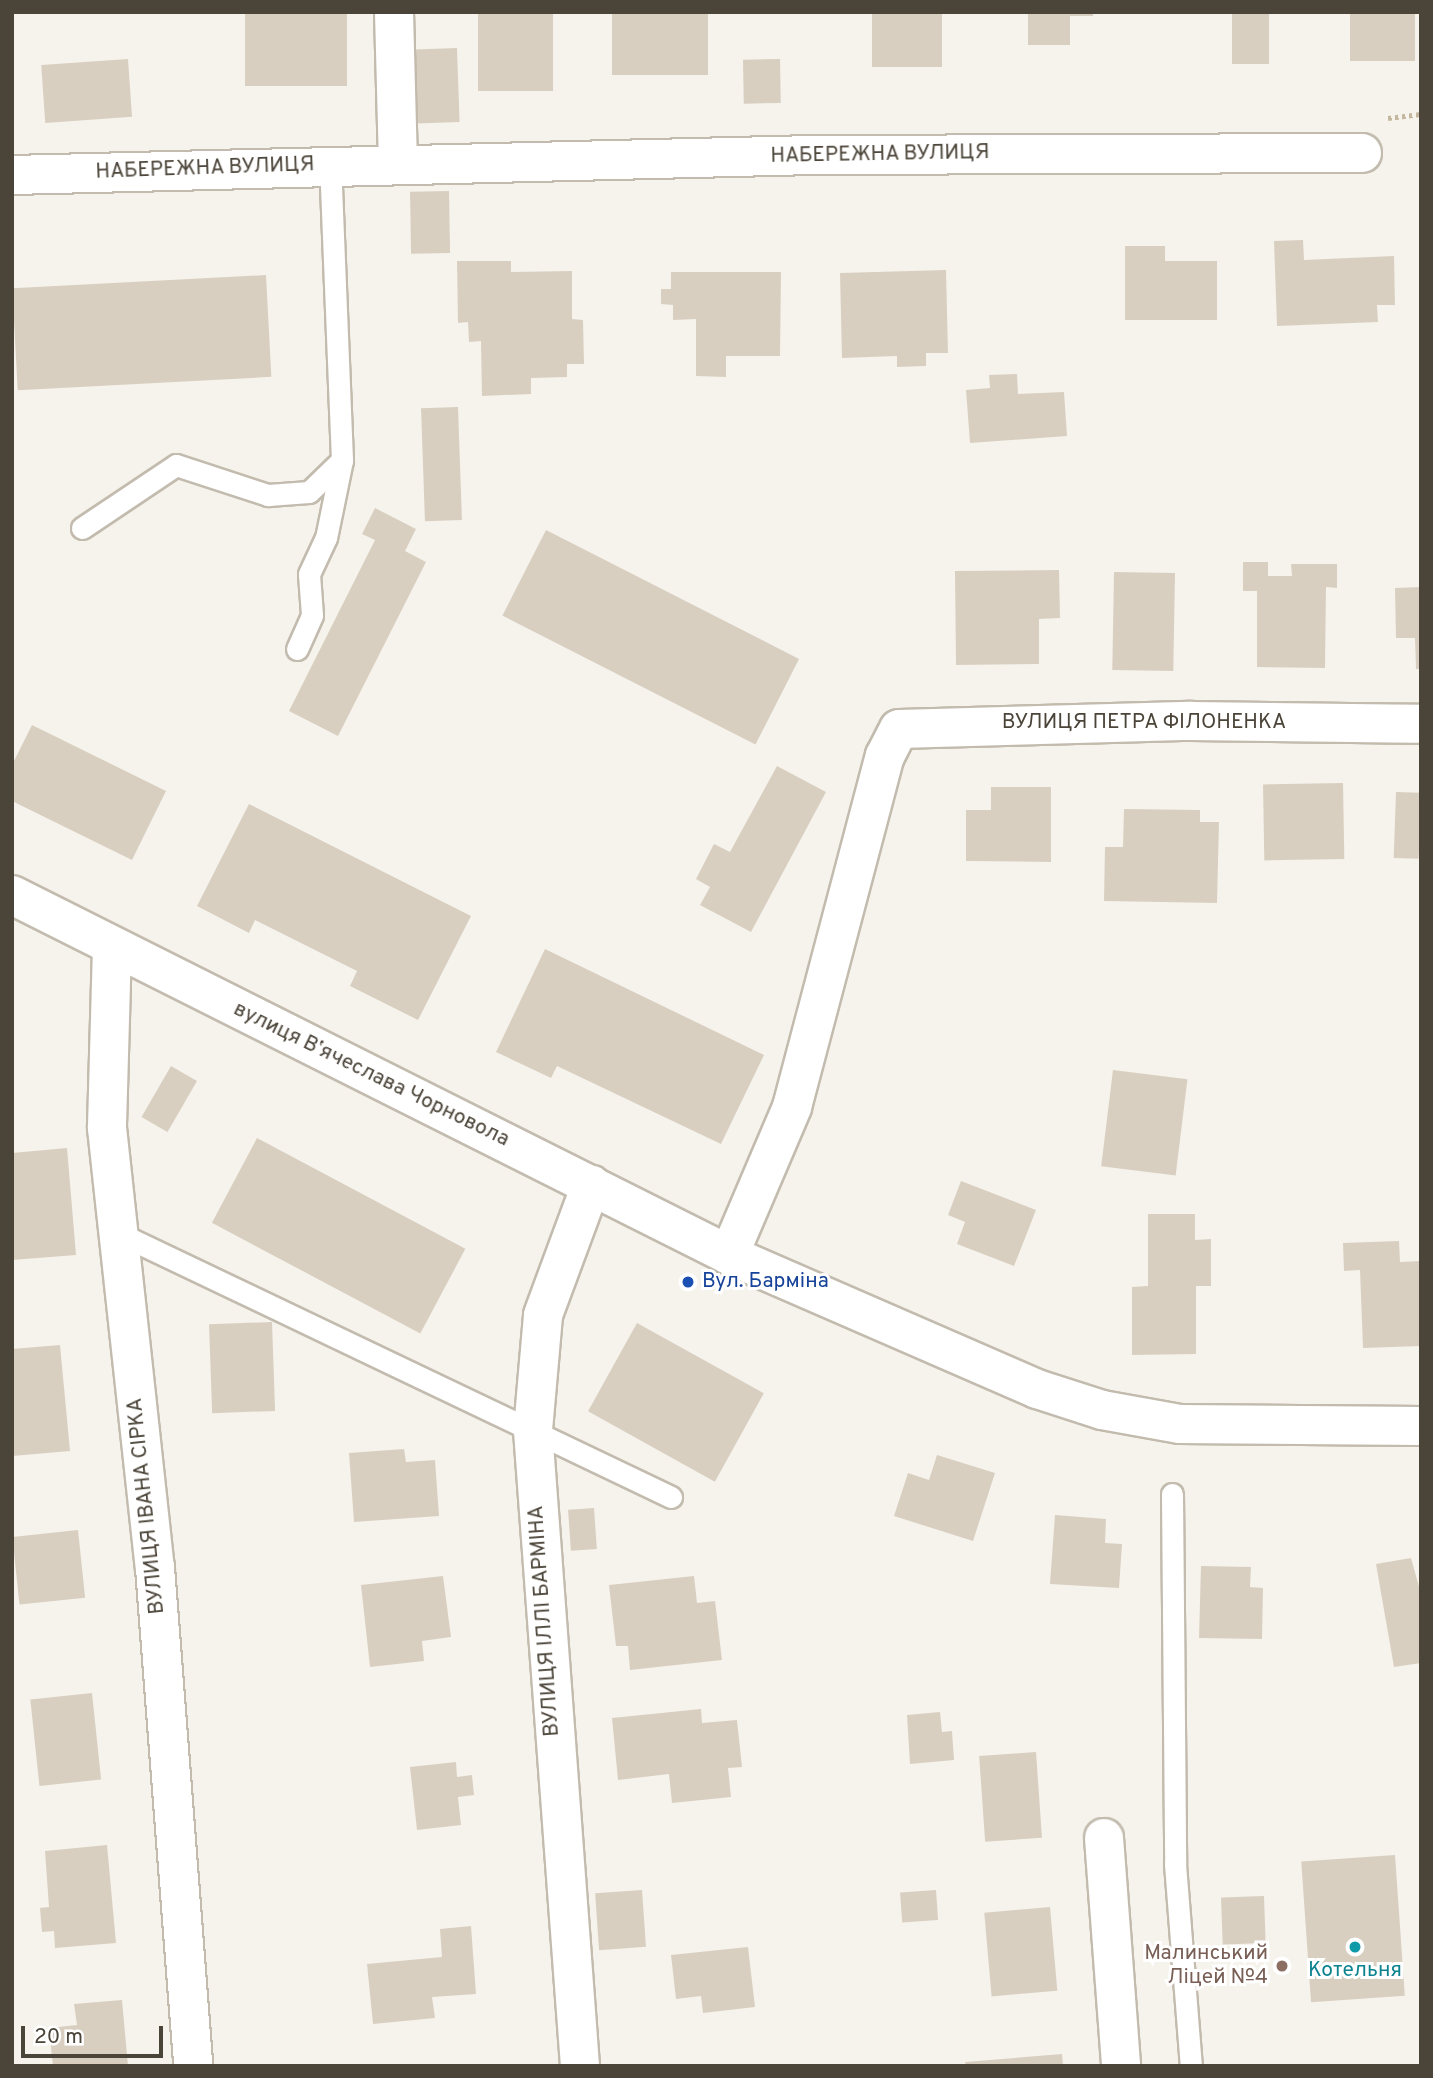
<!DOCTYPE html>
<meta charset="utf-8">
<style>
body{margin:0}
#map{position:relative;width:1433px;height:2078px;overflow:hidden;background:#f6f3ec;font-family:Overpass,sans-serif}
div>[style]{position:absolute}
.building>*{inset:0;background:#d8cfc1;transform-origin:0 0}
.path>*{height:4.5px;margin-top:-2.25px;transform-origin:0;background:repeating-linear-gradient(90deg,#c4b79f 0 3.5px,transparent 0 7px)}
.roads{filter:drop-shadow(2px 0 #c2bbae) drop-shadow(-2px 0 #c2bbae) drop-shadow(0 2px #c2bbae) drop-shadow(0 -2px #c2bbae)}
.service>*{height:21px;margin:-10.5px;padding:0 10.5px;transform-origin:10.5px;border-radius:10.5px;background:#fff}
.minor>*{height:38px;margin:-19px;padding:0 19px;transform-origin:19px;border-radius:19px;background:#fff}
.dots>*{width:19px;height:19px;translate:-50% -50%;box-sizing:border-box;border:4px solid #fff;border-radius:50%}
span{translate:-50% -50%;white-space:nowrap;text-align:center;line-height:1.15;-webkit-text-stroke:6px #fff;paint-order:stroke}
.street-label{font-size:21px;color:#4b4439}
.transit-label{font-size:21px;color:#164399}
.left{translate:0 -50%;text-align:left}
.education-label{font-size:21px;color:#785e54}
.right{translate:-100% -50%;text-align:right}
.culture-label{font-size:21px;color:#0d838f}
.frame{position:absolute;inset:0;border:14px solid #4b4439;pointer-events:none}
.scale{position:absolute;left:21px;top:2026px;width:142px;height:32px;box-sizing:border-box;border:4px solid #4b4439;border-top:0;padding-left:9px;font-size:21px;line-height:24px;white-space:nowrap;color:#4b4439;-webkit-text-stroke:5px #fff;paint-order:stroke}
</style>
<div id="map">
<div class="building">
<div style="left:245px;top:12px;width:102px;height:74px"></div>
<div style="left:478px;top:12px;width:75px;height:79px"></div>
<div style="left:612px;top:12px;width:96px;height:63px"></div>
<div style="left:872px;top:12px;width:70px;height:55px"></div>
<div style="clip-path:polygon(1028px 12px,1093px 12px,1093px 16px,1070px 16px,1070px 45px,1028px 45px)"></div>
<div style="left:1232px;top:12px;width:37px;height:52px"></div>
<div style="left:1350px;top:12px;width:65px;height:49px"></div>
<div style="left:457px;top:48px;width:74px;height:43px;rotate:88deg"></div>
<div style="left:128px;top:59px;width:58px;height:87px;rotate:86deg"></div>
<div style="left:780px;top:59px;width:44px;height:37px;rotate:89deg"></div>
<div style="left:449px;top:191px;width:62px;height:39px;rotate:89deg"></div>
<div style="clip-path:polygon(1303px 240px,1304px 260px,1394px 256px,1395px 305px,1377px 305px,1378px 322px,1277px 326px,1274px 241px)"></div>
<div style="clip-path:polygon(1125px 246px,1165px 246px,1165px 261px,1217px 261px,1217px 320px,1125px 320px)"></div>
<div style="clip-path:polygon(457px 261px,511px 261px,511px 272px,572px 271px,572px 319px,583px 320px,584px 364px,567px 364px,567px 377px,531px 378px,531px 394px,482px 396px,481px 341px,469px 342px,468px 322px,458px 323px)"></div>
<div style="clip-path:polygon(946px 270px,948px 353px,926px 353px,926px 366px,897px 367px,897px 356px,842px 358px,840px 273px)"></div>
<div style="clip-path:polygon(671px 272px,781px 272px,780px 356px,726px 356px,726px 377px,696px 376px,696px 319px,673px 320px,673px 305px,661px 304px,661px 289px,671px 289px)"></div>
<div style="left:266px;top:275px;width:102px;height:254px;rotate:87deg"></div>
<div style="clip-path:polygon(1017px 374px,1018px 394px,1064px 392px,1067px 436px,970px 443px,966px 390px,990px 388px,989px 375px)"></div>
<div style="left:458px;top:407px;width:113px;height:37px;rotate:88deg"></div>
<div style="clip-path:polygon(375px 508px,416px 529px,405px 551px,426px 562px,338px 736px,289px 711px,375px 540px,362px 534px)"></div>
<div style="left:546px;top:530px;width:284px;height:96px;rotate:27deg"></div>
<div style="clip-path:polygon(1243px 562px,1268px 562px,1268px 576px,1292px 576px,1291px 564px,1337px 564px,1337px 588px,1326px 587px,1325px 668px,1257px 667px,1257px 591px,1243px 591px)"></div>
<div style="clip-path:polygon(1059px 570px,1060px 618px,1039px 619px,1039px 664px,956px 665px,955px 571px)"></div>
<div style="left:1114px;top:572px;width:61px;height:98px;rotate:1deg"></div>
<div style="clip-path:polygon(1421px 587px,1421px 669px,1416px 669px,1415px 638px,1396px 638px,1395px 588px)"></div>
<div style="clip-path:polygon(32px 725px,166px 791px,132px 860px,12px 801px,12px 765px)"></div>
<div style="clip-path:polygon(777px 766px,826px 792px,751px 932px,700px 905px,710px 887px,696px 879px,714px 844px,730px 852px)"></div>
<div style="left:1343px;top:783px;width:76px;height:80px;rotate:89deg"></div>
<div style="clip-path:polygon(991px 787px,1051px 787px,1051px 862px,966px 861px,966px 810px,991px 810px)"></div>
<div style="left:1396px;top:792px;width:25px;height:66px;rotate:2deg"></div>
<div style="clip-path:polygon(249px 804px,471px 916px,418px 1020px,350px 986px,357px 971px,255px 920px,249px 933px,197px 906px)"></div>
<div style="clip-path:polygon(1124px 809px,1200px 810px,1200px 822px,1219px 822px,1217px 903px,1104px 901px,1105px 847px,1123px 847px)"></div>
<div style="clip-path:polygon(545px 949px,764px 1055px,721px 1144px,557px 1066px,551px 1078px,496px 1052px)"></div>
<div style="left:171px;top:1066px;width:30px;height:59px;rotate:30deg"></div>
<div style="left:1113px;top:1070px;width:75px;height:97px;rotate:7deg"></div>
<div style="left:257px;top:1138px;width:236px;height:96px;rotate:28deg"></div>
<div style="clip-path:polygon(67px 1148px,76px 1255px,12px 1260px,12px 1153px)"></div>
<div style="clip-path:polygon(961px 1181px,1036px 1210px,1014px 1266px,957px 1244px,965px 1222px,948px 1215px)"></div>
<div style="clip-path:polygon(1148px 1214px,1195px 1214px,1195px 1240px,1211px 1239px,1211px 1286px,1196px 1286px,1196px 1354px,1132px 1355px,1132px 1287px,1148px 1286px)"></div>
<div style="clip-path:polygon(1399px 1241px,1400px 1262px,1421px 1261px,1421px 1346px,1363px 1348px,1360px 1270px,1344px 1271px,1343px 1243px)"></div>
<div style="left:272px;top:1322px;width:89px;height:63px;rotate:88deg"></div>
<div style="left:637px;top:1323px;width:145px;height:101px;rotate:29deg"></div>
<div style="clip-path:polygon(60px 1345px,70px 1451px,12px 1456px,12px 1349px)"></div>
<div style="clip-path:polygon(404px 1449px,406px 1462px,435px 1460px,439px 1516px,354px 1522px,349px 1453px)"></div>
<div style="clip-path:polygon(937px 1455px,995px 1473px,973px 1541px,894px 1516px,908px 1473px,929px 1480px)"></div>
<div style="left:594px;top:1508px;width:41px;height:26px;rotate:86deg"></div>
<div style="clip-path:polygon(1055px 1515px,1106px 1519px,1105px 1543px,1122px 1544px,1119px 1588px,1050px 1584px)"></div>
<div style="left:78px;top:1530px;width:68px;height:66px;rotate:84deg"></div>
<div style="clip-path:polygon(1411px 1558px,1421px 1594px,1421px 1663px,1394px 1667px,1376px 1564px)"></div>
<div style="clip-path:polygon(1201px 1566px,1251px 1567px,1250px 1587px,1263px 1588px,1262px 1639px,1199px 1638px)"></div>
<div style="clip-path:polygon(443px 1576px,451px 1637px,422px 1641px,424px 1661px,370px 1667px,361px 1585px)"></div>
<div style="clip-path:polygon(694px 1576px,697px 1603px,715px 1601px,722px 1660px,630px 1670px,628px 1646px,616px 1646px,609px 1585px)"></div>
<div style="left:92px;top:1693px;width:87px;height:62px;rotate:84deg"></div>
<div style="clip-path:polygon(701px 1709px,702px 1723px,737px 1720px,742px 1767px,728px 1768px,731px 1797px,672px 1803px,669px 1774px,618px 1780px,612px 1718px)"></div>
<div style="clip-path:polygon(940px 1712px,942px 1732px,952px 1731px,954px 1760px,910px 1764px,907px 1715px)"></div>
<div style="left:1036px;top:1752px;width:86px;height:57px;rotate:86deg"></div>
<div style="clip-path:polygon(456px 1762px,457px 1777px,472px 1775px,474px 1795px,458px 1797px,461px 1825px,417px 1830px,410px 1767px)"></div>
<div style="clip-path:polygon(107px 1845px,116px 1943px,55px 1948px,54px 1931px,42px 1932px,40px 1908px,49px 1907px,45px 1851px)"></div>
<div style="left:1395px;top:1855px;width:141px;height:94px;rotate:86deg"></div>
<div style="left:642px;top:1890px;width:57px;height:47px;rotate:86deg"></div>
<div style="left:936px;top:1890px;width:30px;height:36px;rotate:86deg"></div>
<div style="left:1264px;top:1896px;width:47px;height:43px;rotate:88deg"></div>
<div style="left:1050px;top:1907px;width:84px;height:66px;rotate:85deg"></div>
<div style="clip-path:polygon(471px 1926px,476px 1994px,432px 1997px,435px 2018px,373px 2024px,367px 1964px,442px 1957px,440px 1929px)"></div>
<div style="clip-path:polygon(748px 1947px,755px 2007px,703px 2013px,701px 1996px,676px 1999px,671px 1955px)"></div>
<div style="clip-path:polygon(122px 2000px,128px 2066px,53px 2066px,49px 2028px,77px 2025px,74px 2004px)"></div>
<div style="clip-path:polygon(1062px 2054px,1063px 2066px,966px 2066px,965px 2062px)"></div>
</div>
<div class="path">
<div style="left:1388px;top:118px;width:33px;rotate:-7deg"></div>
</div>
<div class="roads">
<div class="service">
<div style="left:82px;top:528px;width:113px;rotate:-33.8deg"></div>
<div style="left:176px;top:465px;width:97px;rotate:18.1deg"></div>
<div style="left:268px;top:495px;width:41px;rotate:-4.2deg"></div>
<div style="left:309px;top:492px;width:46px;rotate:-44.1deg"></div>
<div style="left:297px;top:649px;width:37px;rotate:-66deg"></div>
<div style="left:312px;top:615px;width:41px;rotate:-94.2deg"></div>
<div style="left:309px;top:574px;width:40px;rotate:-65deg"></div>
<div style="left:326px;top:538px;width:80px;rotate:-78.4deg"></div>
<div style="left:342px;top:460px;width:296px;rotate:-92.3deg"></div>
<div style="left:116px;top:1232px;width:615px;rotate:25.52deg"></div>
<div style="left:1172px;top:1494px;width:370px;rotate:89.5deg"></div>
<div style="left:1175px;top:1864px;width:203px;rotate:85.5deg"></div>
</div>
<div class="minor">
<div style="left:394px;top:12px;width:150px;rotate:88.5deg"></div>
<div style="left:12px;top:175px;width:801px;rotate:-1.43deg"></div>
<div style="left:813px;top:155px;width:549px;rotate:-0.21deg"></div>
<div style="left:12px;top:895px;width:802px;rotate:26.66deg"></div>
<div style="left:729px;top:1255px;width:336px;rotate:23.5deg"></div>
<div style="left:1037px;top:1389px;width:68px;rotate:17.9deg"></div>
<div style="left:1102px;top:1410px;width:79px;rotate:10.2deg"></div>
<div style="left:1180px;top:1424px;width:241px;rotate:0.5deg"></div>
<div style="left:112px;top:947px;width:181px;rotate:91.6deg"></div>
<div style="left:107px;top:1128px;width:443px;rotate:83.8deg"></div>
<div style="left:155px;top:1568px;width:499px;rotate:85.6deg"></div>
<div style="left:729px;top:1255px;width:161px;rotate:-66.9deg"></div>
<div style="left:792px;top:1107px;width:363px;rotate:-75.2deg"></div>
<div style="left:885px;top:756px;width:30px;rotate:-63deg"></div>
<div style="left:899px;top:729px;width:292px;rotate:-1.6deg"></div>
<div style="left:1191px;top:721px;width:230px;rotate:0.7deg"></div>
<div style="left:1104px;top:1838px;width:229px;rotate:85.7deg"></div>
<div style="left:580px;top:2066px;width:638px;rotate:-94.23deg"></div>
<div style="left:533px;top:1430px;width:115px;rotate:-85deg"></div>
<div style="left:543px;top:1315px;width:139px;rotate:-69.7deg"></div>
</div>
</div>
<div class="dots">
<div style="left:688px;top:1282px;background:#1a4fb4"></div>
<div style="left:1355px;top:1947px;background:#0f9aa8"></div>
<div style="left:1282px;top:1966px;background:#8d6e63"></div>
</div>
<div class="street-label">
<span style="left:880px;top:155px;rotate:-1deg">НАБЕРЕЖНА ВУЛИЦЯ</span>
<span style="left:205px;top:169px;rotate:-2deg">НАБЕРЕЖНА ВУЛИЦЯ</span>
<span style="left:1144px;top:723px">ВУЛИЦЯ ПЕТРА ФІЛОНЕНКА</span>
<span style="left:371px;top:1075px;rotate:26deg">вулиця Вʼячеслава Чорновола</span>
<span style="left:147px;top:1506px;rotate:-96deg">ВУЛИЦЯ ІВАНА СІРКА</span>
<span style="left:545px;top:1621px;rotate:-94deg">ВУЛИЦЯ ІЛЛІ БАРМІНА</span>
</div>
<div class="transit-label">
<span class="left" style="left:702px;top:1282px">Вул. Барміна</span>
</div>
<div class="education-label">
<span class="right" style="left:1268px;top:1966px">Малинський<br>Ліцей №4</span>
</div>
<div class="culture-label">
<span style="left:1355px;top:1971px">Котельня</span>
</div>
<div class="frame"></div>
<div class="scale">20 m</div>
</div>
